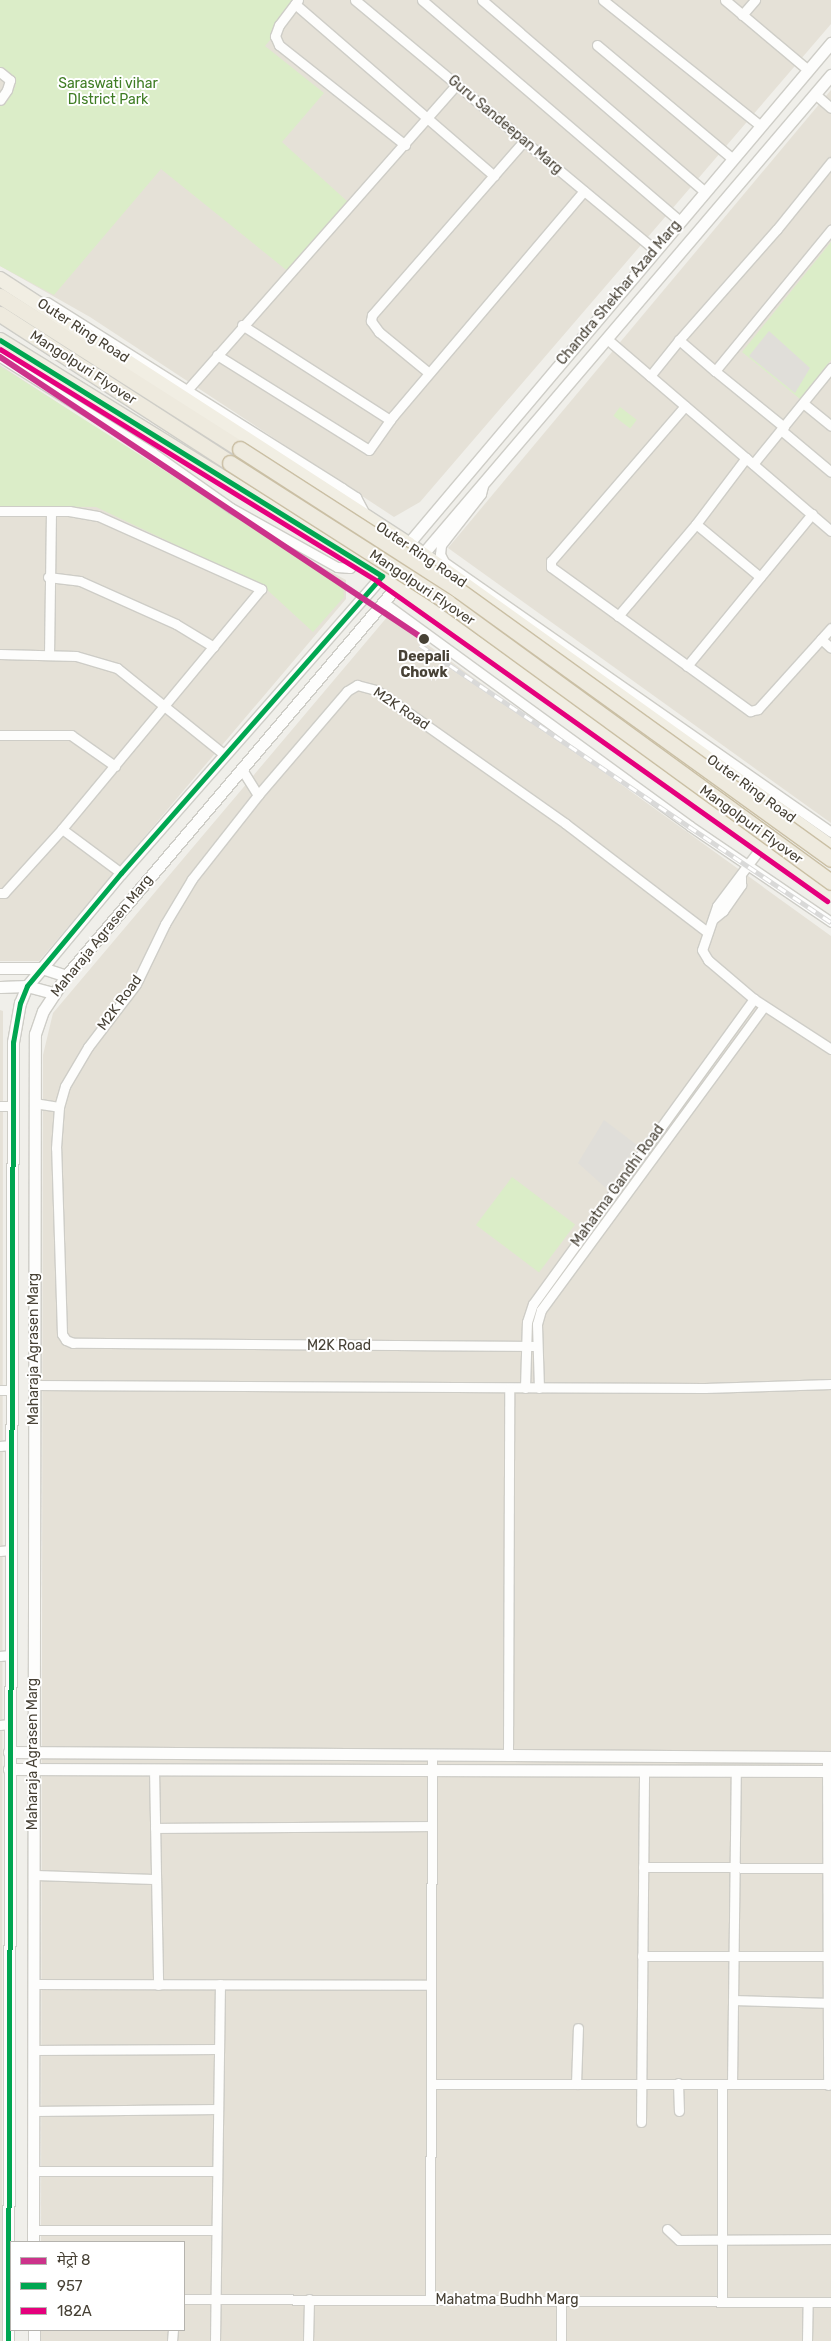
<!DOCTYPE html>
<meta charset="utf-8">
<style>
body{margin:0}
#map{position:relative;width:831px;height:2341px;overflow:hidden;background:#f0efea;font-family:Rubik,"Noto Sans Devanagari",sans-serif}
div>[style]{position:absolute}
.residential>*{inset:0;background:#e5e1d7}
.green>*{inset:0;background:#dbedc8;transform-origin:0 0}
.parking>*{inset:0;background:#e0ded9}
.roads{filter:drop-shadow(1px 0 #cecdc7) drop-shadow(-1px 0 #cecdc7) drop-shadow(0 1px #cecdc7) drop-shadow(0 -1px #cecdc7)}
.minor>*{height:9px;margin:-4.5px;padding:0 4.5px;transform-origin:4.5px;border-radius:4.5px;background:#fdfdfc}
.tertiary>*{height:11px;margin:-5.5px;padding:0 5.5px;transform-origin:5.5px;border-radius:5.5px;background:#fdfdfc}
.primary>*{height:14px;margin:-7px;padding:0 7px;transform-origin:7px;border-radius:7px;background:#f1eee3}
.trunk>*{height:15px;margin:-7.5px;padding:0 7.5px;transform-origin:7.5px;border-radius:7.5px;background:#eeeade}
.rail>*{height:5px;margin-top:-2.5px;transform-origin:0;background:repeating-linear-gradient(90deg,#fff 0 9px,#d9d9d8 0 18px);box-sizing:border-box;border-block:1px solid #d9d9d8}
.bridges{filter:drop-shadow(1px 0 #cabfa4) drop-shadow(-1px 0 #cabfa4) drop-shadow(0 1px #cabfa4) drop-shadow(0 -1px #cabfa4)}
.trunk-bridge>*{height:15px;margin:-7.5px;padding:0 7.5px;transform-origin:7.5px;border-radius:7.5px;background:#eeeade}
.bus-1>*{height:5px;margin:-2.5px;padding:0 2.5px;transform-origin:2.5px;border-radius:2.5px;background:#00a651}
.bus-2>*{height:5px;margin:-2.5px;padding:0 2.5px;transform-origin:2.5px;border-radius:2.5px;background:#e5007d}
.metro-1>*{height:6px;margin:-3px;padding:0 3px;transform-origin:3px;border-radius:3px;background:#cc338b}
.dots>*{width:14px;height:14px;translate:-50% -50%;box-sizing:border-box;border:2px solid #fff;border-radius:50%}
span{translate:-50% -50%;white-space:nowrap;text-align:center;line-height:1.15;-webkit-text-stroke:4px #fff;paint-order:stroke}
.park-label{font-size:14px;color:#3f7d24}
.street-label{font-size:14px;color:#474135}
.stop-label{font-size:14px;color:#474135;font-weight:700}
.legend{position:absolute;left:10px;top:2241px;width:175px;height:90px;box-sizing:border-box;background:#fff;border:1px solid #b5b3ae;margin:0;padding:6px 9px;list-style:none;font-size:15px;color:#474135}
.legend li{display:flex;align-items:center;gap:10px;height:25px}
.legend b{width:25px;border:1px solid #b5b3ae}
</style>
<div id="map">
<div class="residential">
<div style="clip-path:polygon(0 0,831px 0,831px 24px,420px 502px,394px 517px,90px 317px,0 266px)"></div>
<div style="clip-path:polygon(831px 90px,831px 823px,448px 548px)"></div>
<div style="clip-path:polygon(0 365px,253px 530px,346px 580px,346px 599px,39px 961px,0 961px)"></div>
<div style="clip-path:polygon(388px 616px,831px 936px,831px 2341px,41px 2341px,41px 2330px,184px 2330px,184px 2242px,41px 2242px,43px 1055px,53px 1013px)"></div>
<div style="clip-path:polygon(0 1010px,3px 1011px,2px 2341px,0 2341px)"></div>
</div>
<div class="green">
<div style="clip-path:polygon(0 0,304px 0,265px 46px,324px 93px,282px 142px,348px 202px,290px 273px,161px 169px,54px 295px,0 266px,0 105px,16px 86px,0 77px)"></div>
<div style="clip-path:polygon(831px 242px,831px 360px,800px 399px,742px 352px)"></div>
<div style="clip-path:polygon(0 366px,343px 584px,344px 597px,313px 632px,263px 586px,96px 507px,0 506px)"></div>
<div style="left:620px;top:407px;width:21px;height:11px;rotate:37deg"></div>
<div style="left:512px;top:1177px;width:79px;height:60px;rotate:37deg"></div>
</div>
<div class="parking">
<div style="clip-path:polygon(769px 331px,810px 368px,795px 393px,749px 356px)"></div>
<div style="clip-path:polygon(604px 1120px,637px 1145px,608px 1190px,578px 1163px)"></div>
</div>
<div class="roads">
<div class="minor">
<div style="left:298px;top:0;width:31px;rotate:127deg"></div>
<div style="left:279px;top:25px;width:12px;rotate:110deg"></div>
<div style="left:275px;top:36px;width:10px;rotate:66deg"></div>
<div style="left:279px;top:45px;width:161px;rotate:38.4deg"></div>
<div style="left:355px;top:0;width:391px;rotate:39.8deg"></div>
<div style="left:422px;top:0;width:340px;rotate:40.6deg"></div>
<div style="left:482px;top:0;width:294px;rotate:40.7deg"></div>
<div style="left:603px;top:0;width:202px;rotate:38.6deg"></div>
<div style="left:725px;top:0;width:109px;rotate:40.1deg"></div>
<div style="left:295px;top:4px;width:263px;rotate:40.8deg"></div>
<div style="left:742px;top:15px;width:20px;rotate:-49deg"></div>
<div style="left:597px;top:45px;width:177px;rotate:40deg"></div>
<div style="left:0;top:72px;width:13px;rotate:39deg"></div>
<div style="left:10px;top:80px;width:10px;rotate:107deg"></div>
<div style="left:7px;top:90px;width:12px;rotate:125deg"></div>
<div style="left:815px;top:94px;width:21px;rotate:41deg"></div>
<div style="left:47px;top:302px;width:349px;rotate:32.2deg"></div>
<div style="left:342px;top:488px;width:17px;rotate:33deg"></div>
<div style="left:356px;top:497px;width:19px;rotate:62deg"></div>
<div style="left:242px;top:325px;width:176px;rotate:32.7deg"></div>
<div style="left:607px;top:339px;width:295px;rotate:40.6deg"></div>
<div style="left:217px;top:355px;width:179px;rotate:32deg"></div>
<div style="left:369px;top:450px;width:42px;rotate:-54.8deg"></div>
<div style="left:393px;top:416px;width:295px;rotate:-49.7deg"></div>
<div style="left:0;top:357px;width:181px;rotate:32.1deg"></div>
<div style="left:153px;top:453px;width:95px;rotate:35.2deg"></div>
<div style="left:231px;top:508px;width:121px;rotate:29.1deg"></div>
<div style="left:337px;top:567px;width:13px;rotate:4deg"></div>
<div style="left:350px;top:568px;width:11px;rotate:-56deg"></div>
<div style="left:715px;top:371px;width:48px;rotate:-139.3deg"></div>
<div style="left:679px;top:340px;width:148px;rotate:-48.6deg"></div>
<div style="left:777px;top:229px;width:86px;rotate:-51.1deg"></div>
<div style="left:429px;top:373px;width:65px;rotate:-140.6deg"></div>
<div style="left:379px;top:332px;width:14px;rotate:-126deg"></div>
<div style="left:371px;top:321px;width:6px;rotate:-81deg"></div>
<div style="left:372px;top:315px;width:231px;rotate:-48.9deg"></div>
<div style="left:650px;top:376px;width:46px;rotate:-51.1deg"></div>
<div style="left:188px;top:389px;width:405px;rotate:-48.6deg"></div>
<div style="left:803px;top:403px;width:36px;rotate:39deg"></div>
<div style="left:685px;top:406px;width:205px;rotate:130.8deg"></div>
<div style="left:551px;top:561px;width:6px;rotate:90deg"></div>
<div style="left:551px;top:567px;width:246px;rotate:35.9deg"></div>
<div style="left:750px;top:711px;width:8px;rotate:-14deg"></div>
<div style="left:758px;top:709px;width:109px;rotate:-48deg"></div>
<div style="left:784px;top:427px;width:89px;rotate:-140.9deg"></div>
<div style="left:715px;top:371px;width:183px;rotate:-50.6deg"></div>
<div style="left:781px;top:430px;width:65px;rotate:40deg"></div>
<div style="left:753px;top:464px;width:124px;rotate:-50.9deg"></div>
<div style="left:483px;top:486px;width:8px;rotate:104deg"></div>
<div style="left:481px;top:494px;width:65px;rotate:128.1deg"></div>
<div style="left:441px;top:545px;width:9px;rotate:96deg"></div>
<div style="left:440px;top:554px;width:9px;rotate:63deg"></div>
<div style="left:444px;top:562px;width:472px;rotate:34.9deg"></div>
<div style="left:0;top:511px;width:69px"></div>
<div style="left:69px;top:511px;width:29px;rotate:10deg"></div>
<div style="left:98px;top:516px;width:179px;rotate:24.1deg"></div>
<div style="left:261px;top:589px;width:312px;rotate:129.7deg"></div>
<div style="left:62px;top:829px;width:86px;rotate:132.2deg"></div>
<div style="left:4px;top:893px;width:4px;rotate:180deg"></div>
<div style="left:696px;top:524px;width:83px;rotate:-52.9deg"></div>
<div style="left:48px;top:577px;width:32px;rotate:7deg"></div>
<div style="left:80px;top:581px;width:105px;rotate:24.1deg"></div>
<div style="left:176px;top:624px;width:44px;rotate:31.2deg"></div>
<div style="left:383px;top:602px;width:380px;rotate:36.1deg"></div>
<div style="left:690px;top:826px;width:171px;rotate:34.2deg"></div>
<div style="left:618px;top:616px;width:121px;rotate:-49.7deg"></div>
<div style="left:696px;top:524px;width:83px;rotate:39.6deg"></div>
<div style="left:821px;top:639px;width:13px;rotate:42deg"></div>
<div style="left:0;top:654px;width:76px;rotate:1.5deg"></div>
<div style="left:76px;top:656px;width:43px;rotate:16.3deg"></div>
<div style="left:117px;top:668px;width:139px;rotate:38.9deg"></div>
<div style="left:49px;top:655px;width:143px;rotate:-89.2deg"></div>
<div style="left:687px;top:666px;width:197px;rotate:-50.6deg"></div>
<div style="left:0;top:735px;width:71px"></div>
<div style="left:71px;top:735px;width:54px;rotate:35.2deg"></div>
<div style="left:241px;top:768px;width:32px;rotate:58deg"></div>
<div style="left:62px;top:829px;width:74px;rotate:36.7deg"></div>
<div style="left:762px;top:846px;width:75px;rotate:126.9deg"></div>
<div style="left:717px;top:906px;width:46px;rotate:108.8deg"></div>
<div style="left:702px;top:950px;width:12px;rotate:59deg"></div>
<div style="left:708px;top:960px;width:60px;rotate:40.3deg"></div>
<div style="left:754px;top:999px;width:92px;rotate:33deg"></div>
<div style="left:713px;top:919px;width:13px;rotate:-39deg"></div>
<div style="left:723px;top:911px;width:32px;rotate:-55deg"></div>
<div style="left:741px;top:885px;width:8px;rotate:-90deg"></div>
<div style="left:34px;top:1103px;width:25px;rotate:9deg"></div>
<div style="left:0;top:1106px;width:12px"></div>
<div style="left:537px;top:1346px;width:464px;rotate:-179.6deg"></div>
<div style="left:73px;top:1343px;width:8px;rotate:-157deg"></div>
<div style="left:66px;top:1340px;width:7px;rotate:-124deg"></div>
<div style="left:62px;top:1334px;width:186px;rotate:-91.8deg"></div>
<div style="left:56px;top:1148px;width:41px;rotate:-85.8deg"></div>
<div style="left:59px;top:1107px;width:22px;rotate:-74deg"></div>
<div style="left:65px;top:1086px;width:45px;rotate:-59.5deg"></div>
<div style="left:88px;top:1047px;width:79px;rotate:-52.7deg"></div>
<div style="left:136px;top:984px;width:67px;rotate:-64.2deg"></div>
<div style="left:165px;top:924px;width:52px;rotate:-59deg"></div>
<div style="left:192px;top:879px;width:107px;rotate:-51.8deg"></div>
<div style="left:258px;top:795px;width:137px;rotate:-49.4deg"></div>
<div style="left:347px;top:691px;width:12px;rotate:-31deg"></div>
<div style="left:357px;top:685px;width:20px;rotate:15deg"></div>
<div style="left:376px;top:690px;width:28px;rotate:35deg"></div>
<div style="left:399px;top:706px;width:204px;rotate:35.2deg"></div>
<div style="left:566px;top:824px;width:176px;rotate:37.4deg"></div>
<div style="left:34px;top:1385px;width:671px;rotate:0.26deg"></div>
<div style="left:705px;top:1388px;width:126px;rotate:-1.8deg"></div>
<div style="left:525px;top:1388px;width:66px;rotate:-88.3deg"></div>
<div style="left:527px;top:1322px;width:19px;rotate:-72deg"></div>
<div style="left:533px;top:1304px;width:377px;rotate:-54.1deg"></div>
<div style="left:539px;top:1388px;width:64px;rotate:-91.8deg"></div>
<div style="left:537px;top:1324px;width:15px;rotate:-74deg"></div>
<div style="left:541px;top:1310px;width:377px;rotate:-53.7deg"></div>
<div style="left:0;top:1390px;width:11px"></div>
<div style="left:0;top:1446px;width:11px;rotate:-5deg"></div>
<div style="left:0;top:1551px;width:10px;rotate:-6deg"></div>
<div style="left:0;top:1656px;width:10px;rotate:-6deg"></div>
<div style="left:0;top:1725px;width:9px;rotate:-6deg"></div>
<div style="left:508px;top:1756px;width:368px;rotate:-89.8deg"></div>
<div style="left:827px;top:1757px;width:328px;rotate:89.8deg"></div>
<div style="left:154px;top:1769px;width:216px;rotate:88.9deg"></div>
<div style="left:155px;top:1828px;width:276px;rotate:-0.4deg"></div>
<div style="left:643px;top:1867px;width:188px;rotate:0.3deg"></div>
<div style="left:33px;top:1875px;width:123px;rotate:1.9deg"></div>
<div style="left:642px;top:1956px;width:189px"></div>
<div style="left:33px;top:1984px;width:398px;rotate:0.1deg"></div>
<div style="left:733px;top:2000px;width:98px;rotate:1.8deg"></div>
<div style="left:33px;top:2050px;width:186px;rotate:-0.3deg"></div>
<div style="left:678px;top:2083px;width:28px;rotate:88deg"></div>
<div style="left:431px;top:2084px;width:400px"></div>
<div style="left:576px;top:2084px;width:56px;rotate:-88deg"></div>
<div style="left:732px;top:2084px;width:312px;rotate:-89.3deg"></div>
<div style="left:33px;top:2111px;width:185px;rotate:-0.6deg"></div>
<div style="left:641px;top:2122px;width:351px;rotate:-89.5deg"></div>
<div style="left:33px;top:2171px;width:184px"></div>
<div style="left:667px;top:2229px;width:16px;rotate:43deg"></div>
<div style="left:679px;top:2240px;width:152px;rotate:-0.4deg"></div>
<div style="left:33px;top:2230px;width:183px"></div>
<div style="left:184px;top:2299px;width:647px;rotate:0.27deg"></div>
<div style="left:430px;top:2300px;width:545px;rotate:-89.79deg"></div>
<div style="left:561px;top:2301px;width:40px;rotate:90deg"></div>
<div style="left:722px;top:2301px;width:217px;rotate:-90deg"></div>
<div style="left:172px;top:2341px;width:11px;rotate:-85deg"></div>
<div style="left:215px;top:2341px;width:357px;rotate:-89.2deg"></div>
<div style="left:308px;top:2341px;width:42px;rotate:-88.6deg"></div>
<div style="left:807px;top:2341px;width:39px;rotate:-89deg"></div>
</div>
<div class="tertiary">
<div style="left:408px;top:544px;width:656px;rotate:-49.83deg"></div>
<div style="left:422px;top:555px;width:631px;rotate:-49.57deg"></div>
<div style="left:0;top:968px;width:42px"></div>
<div style="left:42px;top:968px;width:25px;rotate:18deg"></div>
<div style="left:0;top:987px;width:27px;rotate:-2deg"></div>
<div style="left:27px;top:986px;width:28px;rotate:15deg"></div>
<div style="left:9px;top:1752px;width:822px;rotate:0.35deg"></div>
<div style="left:9px;top:1769px;width:822px;rotate:0.14deg"></div>
<div style="left:33px;top:2242px;width:1208px;rotate:-89.91deg"></div>
<div style="left:35px;top:1034px;width:24px;rotate:-71deg"></div>
<div style="left:43px;top:1011px;width:42px;rotate:-56.7deg"></div>
<div style="left:66px;top:976px;width:512px;rotate:-49.68deg"></div>
<div style="left:34px;top:2330px;width:11px;rotate:90deg"></div>
<div style="left:8px;top:2341px;width:1299px;rotate:-89.78deg"></div>
<div style="left:13px;top:1042px;width:40px;rotate:-80deg"></div>
<div style="left:20px;top:1003px;width:18px;rotate:-68deg"></div>
<div style="left:27px;top:986px;width:23px;rotate:-50deg"></div>
<div style="left:42px;top:968px;width:124px;rotate:-50.3deg"></div>
<div style="left:121px;top:873px;width:395px;rotate:-48.7deg"></div>
</div>
<div class="primary">
<div style="left:0;top:279px;width:487px;rotate:33deg"></div>
<div style="left:408px;top:544px;width:520px;rotate:35.61deg"></div>
<div style="left:0;top:340px;width:449px;rotate:31.7deg"></div>
<div style="left:382px;top:576px;width:551px;rotate:35.39deg"></div>
</div>
<div class="trunk">
<div style="left:0;top:296px;width:285px;rotate:32.5deg"></div>
<div style="left:0;top:314px;width:274px;rotate:32.9deg"></div>
</div>
</div>
<div class="rail">
<div style="left:420px;top:645px;width:496px;rotate:34deg"></div>
</div>
<div class="bridges">
<div class="trunk-bridge">
<div style="left:240px;top:449px;width:258px;rotate:32.8deg"></div>
<div style="left:457px;top:589px;width:461px;rotate:35.8deg"></div>
<div style="left:230px;top:463px;width:258px;rotate:32.6deg"></div>
<div style="left:447px;top:602px;width:475px;rotate:36.1deg"></div>
</div>
</div>
<div class="bus-1">
<div style="left:0;top:340px;width:449px;rotate:31.7deg"></div>
<div style="left:382px;top:576px;width:395px;rotate:131.3deg"></div>
<div style="left:121px;top:873px;width:147px;rotate:129.8deg"></div>
<div style="left:27px;top:986px;width:18px;rotate:112deg"></div>
<div style="left:20px;top:1003px;width:40px;rotate:100deg"></div>
<div style="left:13px;top:1042px;width:1299px;rotate:90.22deg"></div>
</div>
<div class="bus-2">
<div style="left:0;top:349px;width:444px;rotate:31.6deg"></div>
<div style="left:378px;top:582px;width:551px;rotate:35.39deg"></div>
</div>
<div class="metro-1">
<div style="left:0;top:357px;width:509px;rotate:33.63deg"></div>
</div>
<div class="dots">
<div style="left:424px;top:639px;background:#474135"></div>
</div>
<div class="park-label">
<span style="left:108px;top:92px">Saraswati vihar<br>DIstrict Park</span>
</div>
<div class="street-label">
<span style="left:505px;top:125px;rotate:40deg">Guru Sandeepan Marg</span>
<span style="left:619px;top:293px;rotate:-50deg">Chandra Shekhar Azad Marg</span>
<span style="left:83px;top:331px;rotate:33deg">Outer Ring Road</span>
<span style="left:83px;top:368px;rotate:33deg">Mangolpuri Flyover</span>
<span style="left:421px;top:555px;rotate:34deg">Outer Ring Road</span>
<span style="left:422px;top:588px;rotate:34deg">Mangolpuri Flyover</span>
<span style="left:401px;top:709px;rotate:34deg">M2K Road</span>
<span style="left:751px;top:789px;rotate:36deg">Outer Ring Road</span>
<span style="left:751px;top:825px;rotate:36deg">Mangolpuri Flyover</span>
<span style="left:102px;top:936px;rotate:-51deg">Maharaja Agrasen Marg</span>
<span style="left:120px;top:1003px;rotate:-54deg">M2K Road</span>
<span style="left:618px;top:1186px;rotate:-54deg">Mahatma Gandhi Road</span>
<span style="left:339px;top:1346px">M2K Road</span>
<span style="left:34px;top:1349px;rotate:-90deg">Maharaja Agrasen Marg</span>
<span style="left:33px;top:1754px;rotate:-90deg">Maharaja Agrasen Marg</span>
<span style="left:507px;top:2300px">Mahatma Budhh Marg</span>
</div>
<div class="stop-label">
<span style="left:424px;top:665px">Deepali<br>Chowk</span>
</div>
<ul class="legend">
<li><b style="height:6px;background:#cc338b"></b>मेट्रो 8</li>
<li><b style="height:6px;background:#00a651"></b>957</li>
<li><b style="height:6px;background:#e5007d"></b>182A</li>
</ul>
</div>
